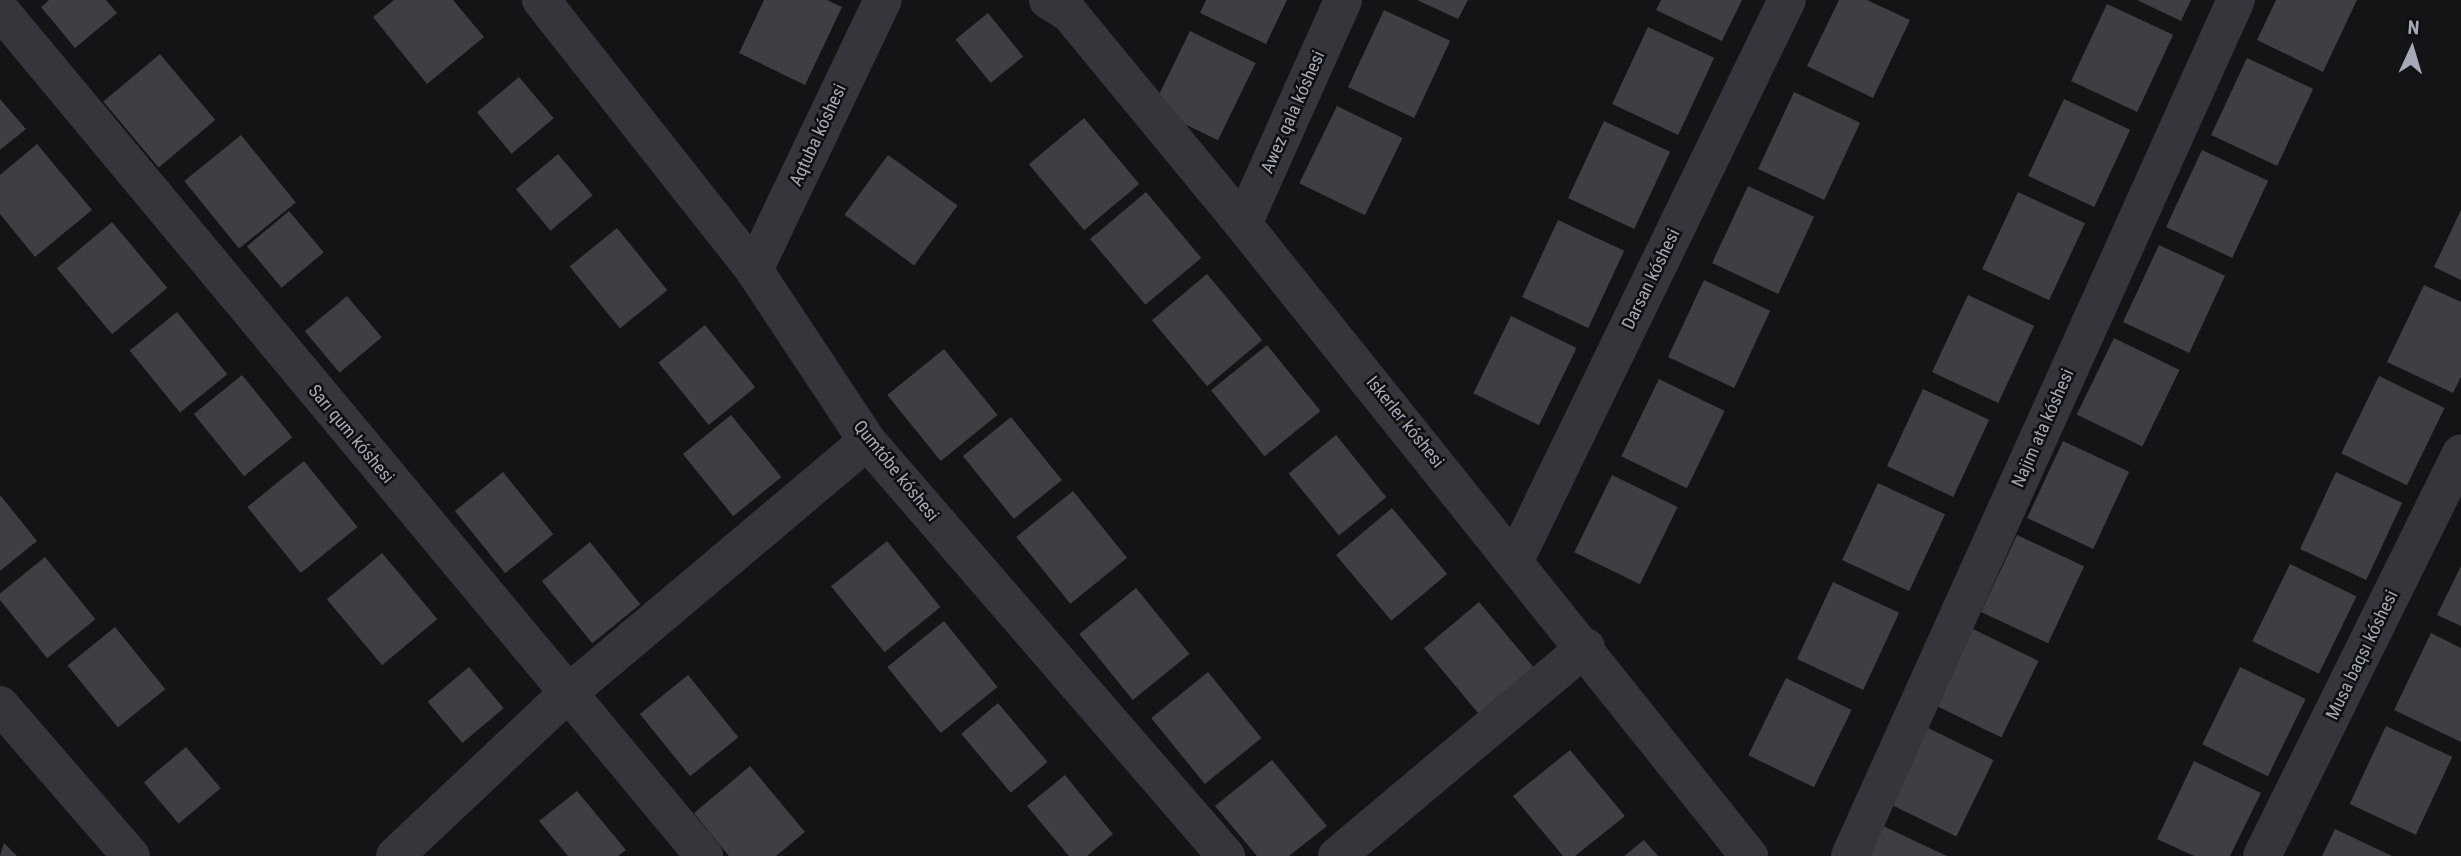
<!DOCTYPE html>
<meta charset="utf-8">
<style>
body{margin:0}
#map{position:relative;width:2461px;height:856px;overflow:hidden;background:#141416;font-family:"Roboto Condensed",sans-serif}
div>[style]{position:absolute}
.building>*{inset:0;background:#3e3e43;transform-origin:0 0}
.street>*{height:38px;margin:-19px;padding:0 19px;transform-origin:19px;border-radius:19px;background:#35353b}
span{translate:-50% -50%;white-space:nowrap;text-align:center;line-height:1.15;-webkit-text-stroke:5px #0f0f11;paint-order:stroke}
.street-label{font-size:18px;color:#a5a9b7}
.north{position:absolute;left:2377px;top:14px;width:70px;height:70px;-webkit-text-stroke:5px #0f0f11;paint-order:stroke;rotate:4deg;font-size:19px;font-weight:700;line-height:28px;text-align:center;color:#a5a9b7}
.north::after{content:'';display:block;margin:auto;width:24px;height:32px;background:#a5a9b7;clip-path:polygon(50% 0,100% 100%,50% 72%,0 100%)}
</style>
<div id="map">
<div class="building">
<div style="clip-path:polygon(49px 0,106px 0,117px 13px,75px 48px,41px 7px)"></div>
<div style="clip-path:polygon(394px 0,453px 0,484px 37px,427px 84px,373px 17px)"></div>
<div style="clip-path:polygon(764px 0,827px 0,842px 7px,805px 85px,739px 53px)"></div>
<div style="clip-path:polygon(1206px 0,1287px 0,1266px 44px,1200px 13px)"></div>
<div style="clip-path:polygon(1417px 0,1468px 0,1458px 19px)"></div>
<div style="clip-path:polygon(1661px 0,1742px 0,1722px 41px,1656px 10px)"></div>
<div style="clip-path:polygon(1839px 0,1867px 0,1910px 20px,1873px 98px,1807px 66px)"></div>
<div style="clip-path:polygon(2137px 0,2191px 0,2181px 21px)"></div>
<div style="clip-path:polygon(2276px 0,2357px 0,2323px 72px,2257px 40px)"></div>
<div style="left:2107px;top:4px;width:73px;height:85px;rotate:25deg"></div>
<div style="left:1384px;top:10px;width:73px;height:85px;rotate:25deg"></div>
<div style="left:988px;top:13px;width:56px;height:42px;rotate:51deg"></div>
<div style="left:1648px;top:27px;width:73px;height:85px;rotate:25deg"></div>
<div style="left:1190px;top:31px;width:73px;height:86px;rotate:26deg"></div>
<div style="left:160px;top:54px;width:86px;height:74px;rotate:50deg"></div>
<div style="left:2247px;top:58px;width:73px;height:85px;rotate:25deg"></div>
<div style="left:519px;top:77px;width:54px;height:55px;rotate:50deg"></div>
<div style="left:1794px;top:92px;width:73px;height:85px;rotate:25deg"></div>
<div style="clip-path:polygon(0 99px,26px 129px,0 150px)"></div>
<div style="left:2064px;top:99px;width:73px;height:85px;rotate:25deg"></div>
<div style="left:1337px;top:106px;width:73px;height:86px;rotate:26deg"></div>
<div style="left:1084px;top:118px;width:86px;height:72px;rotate:50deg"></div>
<div style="left:1604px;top:121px;width:73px;height:85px;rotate:25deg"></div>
<div style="left:241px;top:135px;width:87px;height:73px;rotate:51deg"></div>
<div style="clip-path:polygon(37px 144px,92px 210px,35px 257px,0 214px,0 175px)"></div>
<div style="left:2202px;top:150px;width:73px;height:85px;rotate:25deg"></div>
<div style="left:558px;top:154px;width:54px;height:55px;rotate:50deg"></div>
<div style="left:888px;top:155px;width:86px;height:74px;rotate:36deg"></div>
<div style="left:1748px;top:186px;width:73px;height:85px;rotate:25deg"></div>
<div style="left:1146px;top:192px;width:86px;height:73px;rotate:50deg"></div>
<div style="left:2018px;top:192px;width:74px;height:85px;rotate:25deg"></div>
<div style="clip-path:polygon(2461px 210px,2461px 280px,2434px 267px)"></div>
<div style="left:289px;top:211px;width:54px;height:55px;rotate:50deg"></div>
<div style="left:1558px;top:220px;width:73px;height:85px;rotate:25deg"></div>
<div style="left:112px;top:222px;width:86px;height:72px;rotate:50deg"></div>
<div style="left:617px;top:228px;width:80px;height:61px;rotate:51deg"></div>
<div style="left:2159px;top:245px;width:73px;height:85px;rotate:25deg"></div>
<div style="left:1207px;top:274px;width:86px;height:72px;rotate:50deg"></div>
<div style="left:1704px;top:280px;width:73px;height:85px;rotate:25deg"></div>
<div style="clip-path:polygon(2424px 285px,2461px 302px,2461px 377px,2453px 393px,2387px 362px)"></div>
<div style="left:1968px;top:295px;width:73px;height:85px;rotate:25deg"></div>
<div style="left:347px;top:296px;width:54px;height:55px;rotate:50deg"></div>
<div style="left:177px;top:312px;width:80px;height:61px;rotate:51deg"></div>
<div style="left:1511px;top:316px;width:73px;height:86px;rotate:26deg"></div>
<div style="left:705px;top:325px;width:80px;height:60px;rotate:51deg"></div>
<div style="left:2114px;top:338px;width:73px;height:85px;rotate:26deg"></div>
<div style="left:1267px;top:345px;width:85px;height:72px;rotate:51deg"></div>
<div style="left:944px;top:349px;width:85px;height:73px;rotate:51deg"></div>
<div style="left:242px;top:375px;width:80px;height:62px;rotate:51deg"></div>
<div style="left:2379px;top:376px;width:73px;height:86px;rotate:26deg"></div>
<div style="left:1659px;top:379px;width:73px;height:86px;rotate:26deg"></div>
<div style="left:1923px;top:389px;width:73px;height:85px;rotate:25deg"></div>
<div style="left:731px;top:415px;width:80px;height:62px;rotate:51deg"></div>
<div style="left:1011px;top:417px;width:81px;height:62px;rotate:51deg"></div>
<div style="left:1336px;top:435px;width:80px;height:61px;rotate:51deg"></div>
<div style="left:2063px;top:441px;width:73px;height:85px;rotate:25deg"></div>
<div style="left:304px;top:461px;width:85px;height:73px;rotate:51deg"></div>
<div style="left:503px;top:472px;width:80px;height:62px;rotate:51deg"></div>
<div style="left:2336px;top:472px;width:73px;height:85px;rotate:25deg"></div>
<div style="left:1612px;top:475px;width:73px;height:86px;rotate:26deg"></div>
<div style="left:1878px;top:483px;width:74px;height:85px;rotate:25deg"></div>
<div style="left:1073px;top:491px;width:86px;height:73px;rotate:51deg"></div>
<div style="clip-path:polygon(0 495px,37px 541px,0 571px)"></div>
<div style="left:1392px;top:508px;width:86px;height:73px;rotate:50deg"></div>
<div style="left:2017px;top:535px;width:74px;height:85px;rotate:25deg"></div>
<div style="left:887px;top:541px;width:85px;height:72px;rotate:51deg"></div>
<div style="left:590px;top:542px;width:80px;height:62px;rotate:51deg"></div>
<div style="left:382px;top:553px;width:86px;height:72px;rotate:50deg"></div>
<div style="left:45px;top:557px;width:80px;height:62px;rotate:51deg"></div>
<div style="left:2290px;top:564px;width:74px;height:86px;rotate:26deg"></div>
<div style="clip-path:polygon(2461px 566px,2461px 626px,2437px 615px)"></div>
<div style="left:1833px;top:582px;width:73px;height:85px;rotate:25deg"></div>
<div style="left:1136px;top:588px;width:85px;height:73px;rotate:51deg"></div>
<div style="left:1479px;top:602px;width:86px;height:72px;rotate:50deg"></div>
<div style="left:944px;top:621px;width:85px;height:73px;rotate:51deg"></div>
<div style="left:115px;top:627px;width:80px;height:61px;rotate:51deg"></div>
<div style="left:1973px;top:629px;width:73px;height:85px;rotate:26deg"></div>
<div style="clip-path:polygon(2431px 633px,2461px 648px,2461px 742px,2394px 710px)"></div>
<div style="left:469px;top:667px;width:54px;height:54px;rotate:50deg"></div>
<div style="left:2240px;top:667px;width:73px;height:86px;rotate:26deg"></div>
<div style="left:1208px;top:672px;width:85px;height:73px;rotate:51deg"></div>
<div style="left:688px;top:675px;width:80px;height:62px;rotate:51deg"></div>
<div style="left:1786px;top:678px;width:73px;height:86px;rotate:26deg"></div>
<div style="left:998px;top:703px;width:77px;height:48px;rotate:50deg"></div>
<div style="left:2386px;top:726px;width:73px;height:86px;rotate:25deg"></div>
<div style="left:1928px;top:728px;width:73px;height:85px;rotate:26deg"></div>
<div style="left:186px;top:747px;width:54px;height:55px;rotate:50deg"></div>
<div style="clip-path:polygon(1570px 750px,1625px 816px,1575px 856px,1563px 856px,1513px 796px)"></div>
<div style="clip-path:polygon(1272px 760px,1327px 826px,1289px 856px,1257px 856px,1215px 806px)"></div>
<div style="clip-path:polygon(2194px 761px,2261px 793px,2230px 856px,2194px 856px,2157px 839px)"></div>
<div style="clip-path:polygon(750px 766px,805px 832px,776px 856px,729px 856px,694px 813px)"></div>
<div style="clip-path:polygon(1065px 775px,1113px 834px,1087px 856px,1069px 856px,1027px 806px)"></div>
<div style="clip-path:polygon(577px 791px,626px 850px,618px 856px,568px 856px,539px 821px)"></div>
<div style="clip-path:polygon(1881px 825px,1947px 856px,1866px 856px)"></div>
<div style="clip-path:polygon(2335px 829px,2392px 856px,2322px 856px)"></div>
<div style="clip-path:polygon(1644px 840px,1658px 856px,1624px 856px)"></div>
<div style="clip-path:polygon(4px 843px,17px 856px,0 856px)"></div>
</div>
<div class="street">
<div style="left:541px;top:0;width:344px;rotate:51.7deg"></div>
<div style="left:754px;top:270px;width:205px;rotate:56.5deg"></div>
<div style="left:867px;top:441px;width:549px;rotate:49.14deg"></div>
<div style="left:1048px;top:0;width:26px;rotate:32deg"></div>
<div style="left:1070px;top:14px;width:272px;rotate:50.5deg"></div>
<div style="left:1243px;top:224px;width:810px;rotate:51.32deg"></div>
<div style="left:0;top:10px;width:1101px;rotate:50.23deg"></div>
<div style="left:1243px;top:224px;width:245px;rotate:-65.9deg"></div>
<div style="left:754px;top:270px;width:299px;rotate:-64.5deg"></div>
<div style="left:1516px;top:558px;width:620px;rotate:-64.1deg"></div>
<div style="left:0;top:705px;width:200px;rotate:49.1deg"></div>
<div style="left:395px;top:856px;width:236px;rotate:-43.3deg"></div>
<div style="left:567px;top:694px;width:392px;rotate:-40.1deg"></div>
<div style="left:1337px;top:856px;width:325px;rotate:-40deg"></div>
<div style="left:1850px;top:856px;width:939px;rotate:-65.73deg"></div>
<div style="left:2262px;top:856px;width:449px;rotate:-63.7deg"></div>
</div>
<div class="street-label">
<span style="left:1293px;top:112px;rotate:-66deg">Awez qala kóshesi</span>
<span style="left:818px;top:135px;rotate:-65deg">Aqtuba kóshesi</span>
<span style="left:1651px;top:279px;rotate:-64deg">Darsan kóshesi</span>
<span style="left:1405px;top:422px;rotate:51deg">Iskerler kóshesi</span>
<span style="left:2043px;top:428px;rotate:-66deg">Najim ata kóshesi</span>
<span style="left:351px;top:434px;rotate:50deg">Sarı qum kóshesi</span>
<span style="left:896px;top:471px;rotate:51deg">Qumtóbe kóshesi</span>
<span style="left:2362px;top:655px;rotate:-64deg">Musa baqsı kóshesi</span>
</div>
<div class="north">N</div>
</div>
